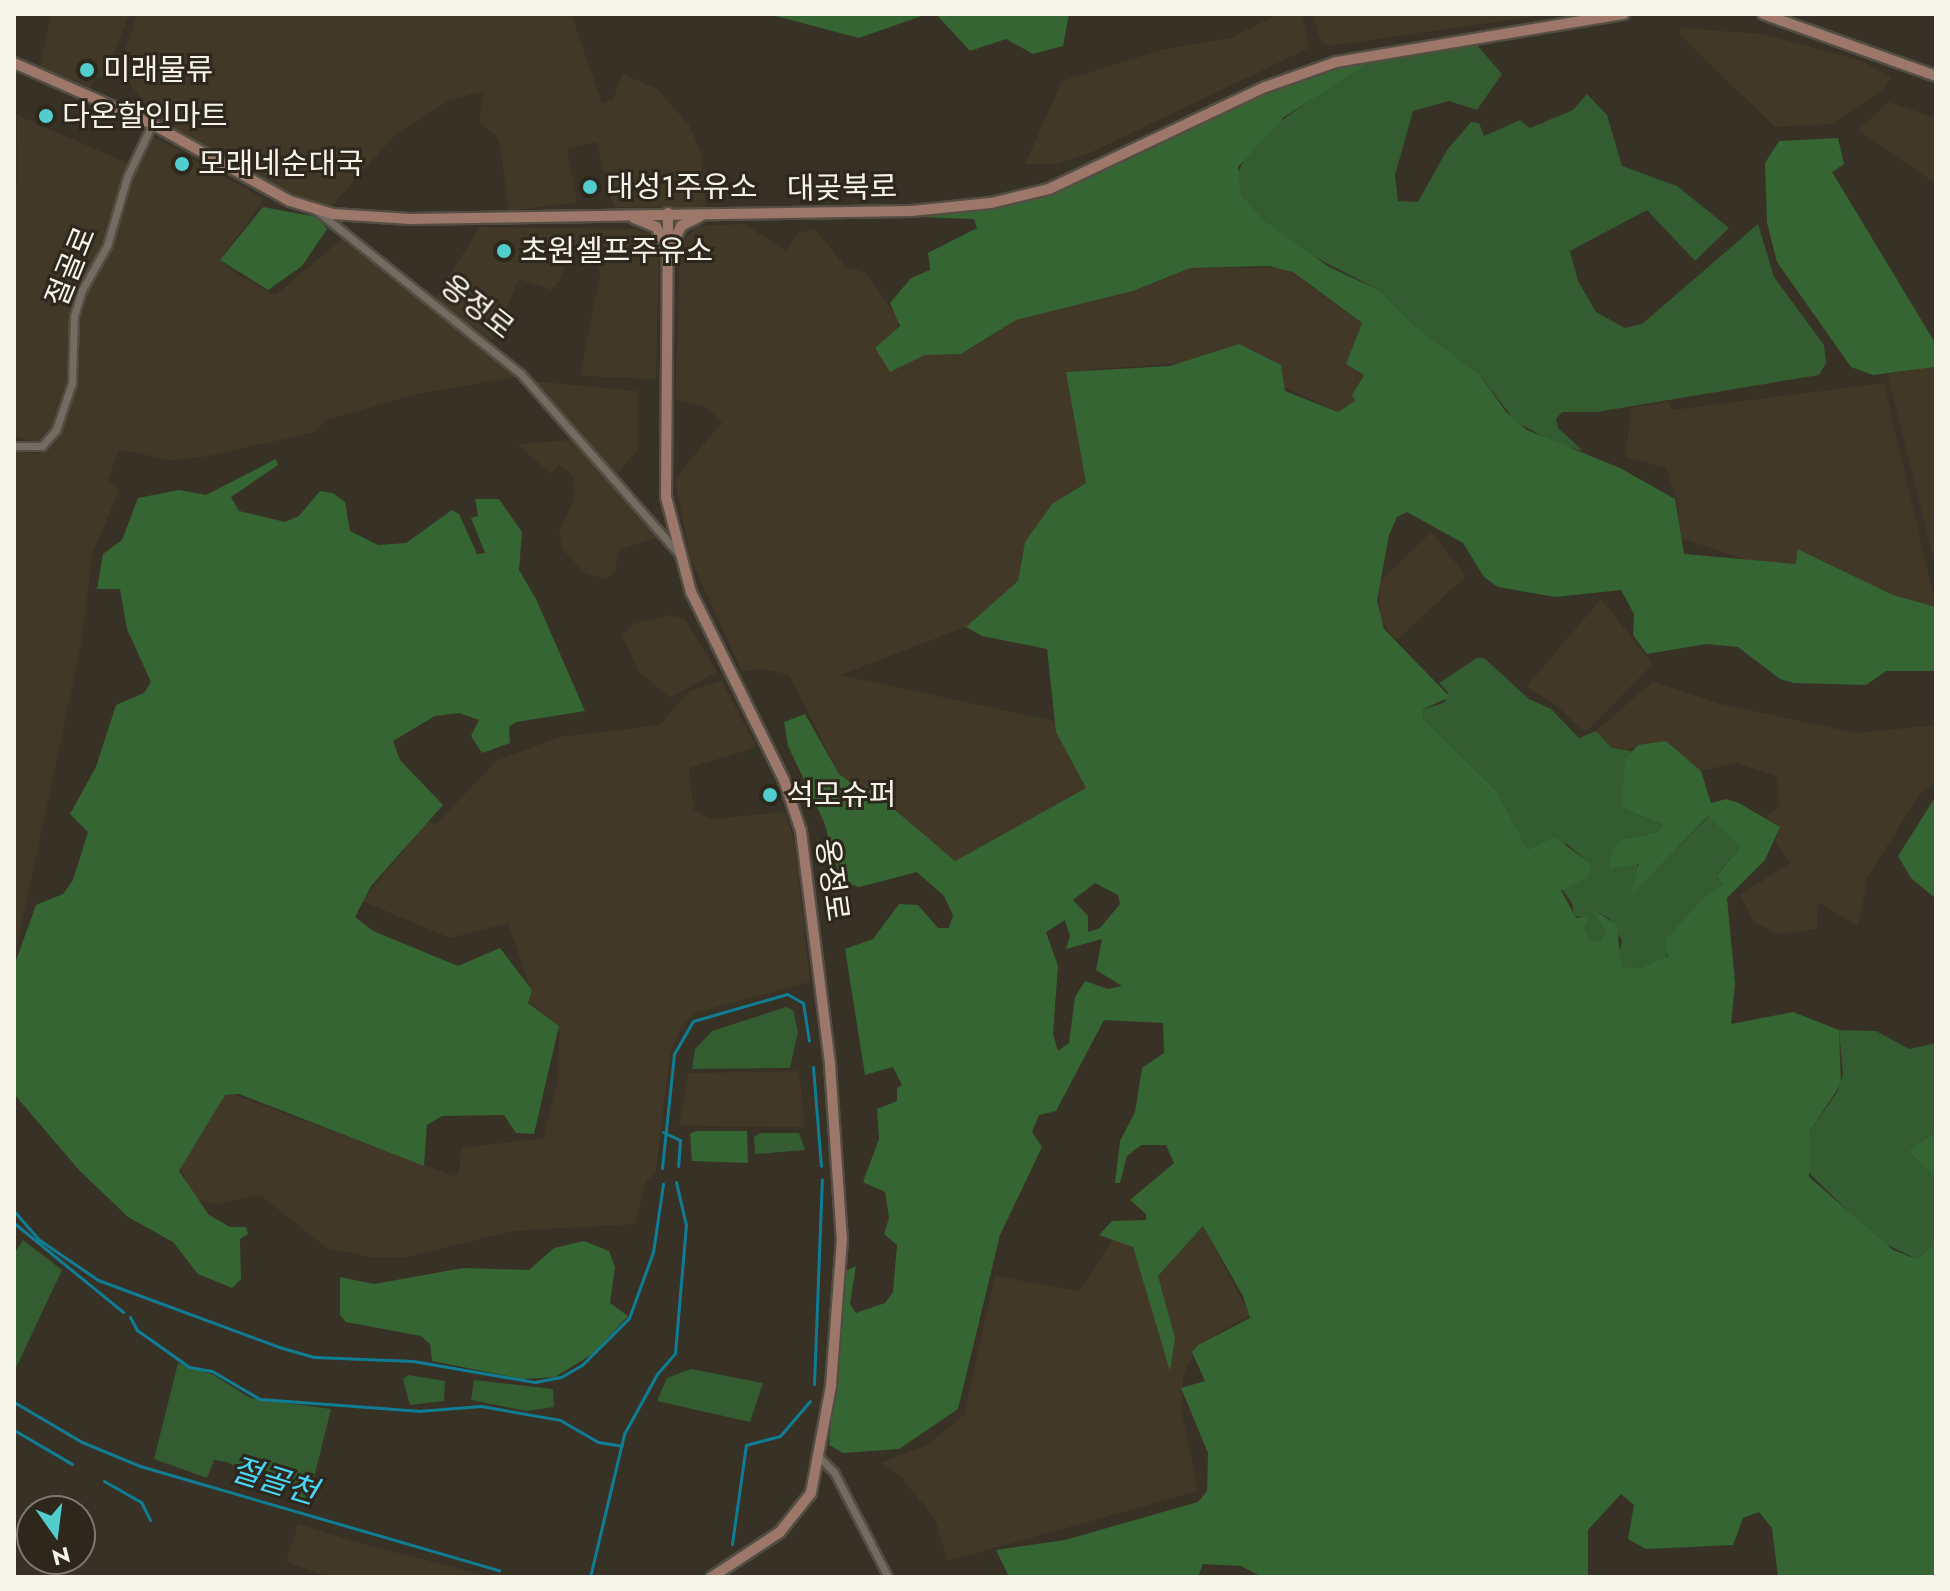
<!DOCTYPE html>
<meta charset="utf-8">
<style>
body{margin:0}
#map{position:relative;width:1950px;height:1591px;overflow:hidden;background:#373126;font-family:Jost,"Noto Sans KR",sans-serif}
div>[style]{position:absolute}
.built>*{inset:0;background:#413827}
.green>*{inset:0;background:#335d30}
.forest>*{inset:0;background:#356532}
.stream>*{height:3px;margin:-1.5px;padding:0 1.5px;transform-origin:1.5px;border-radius:1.5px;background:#0f7e95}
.roads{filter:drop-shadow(2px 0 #524e43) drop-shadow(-2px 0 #524e43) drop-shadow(0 2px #524e43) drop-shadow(0 -2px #524e43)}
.street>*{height:7px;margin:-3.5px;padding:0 3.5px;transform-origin:3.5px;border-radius:3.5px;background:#736c60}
.secondary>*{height:10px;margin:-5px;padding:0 5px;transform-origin:5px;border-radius:5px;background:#9c776a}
.dots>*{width:22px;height:22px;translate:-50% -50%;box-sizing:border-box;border:4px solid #2d271c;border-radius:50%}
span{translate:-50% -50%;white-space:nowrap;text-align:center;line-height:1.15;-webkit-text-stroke:6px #2d271c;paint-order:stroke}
.poi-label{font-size:30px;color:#f7f4ec}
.left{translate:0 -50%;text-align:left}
.street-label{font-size:30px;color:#f7f4ec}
.water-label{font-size:32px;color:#4ad4f6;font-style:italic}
.frame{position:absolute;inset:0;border:16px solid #f7f4ec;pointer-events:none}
.north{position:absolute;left:16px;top:1495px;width:80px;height:80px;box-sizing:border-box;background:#2d271c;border:2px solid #7e796f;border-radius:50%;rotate:166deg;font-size:22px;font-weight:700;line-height:32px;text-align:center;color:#f7f4ec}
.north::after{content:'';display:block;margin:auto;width:28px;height:36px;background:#52cdce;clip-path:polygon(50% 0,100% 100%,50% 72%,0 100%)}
</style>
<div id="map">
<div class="built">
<div style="clip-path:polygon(51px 14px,129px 14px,112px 58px,115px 79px,95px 77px,89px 90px,40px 68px)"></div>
<div style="clip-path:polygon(137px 14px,571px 14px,602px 103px,613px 100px,622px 74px,656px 88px,689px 125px,700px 150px,706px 207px,614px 207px,596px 142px,567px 149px,577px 202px,509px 211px,499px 139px,479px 122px,484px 91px,450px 100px,394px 136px,330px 208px,309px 202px,236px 166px,154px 116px,119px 69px)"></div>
<div style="clip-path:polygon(1279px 14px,1302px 14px,1309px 48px,1092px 152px,1056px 164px,1025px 164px,1062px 81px,1161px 50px,1230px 38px)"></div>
<div style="clip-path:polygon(1313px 14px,1551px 14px,1329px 46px,1320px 40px)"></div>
<div style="clip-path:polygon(1681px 28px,1762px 34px,1862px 61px,1891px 78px,1881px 91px,1833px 124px,1775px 127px,1679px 34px)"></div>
<div style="clip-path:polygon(1889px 102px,1936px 118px,1936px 184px,1858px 130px)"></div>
<div style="clip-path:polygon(17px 115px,127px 163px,104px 239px,70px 309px,66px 392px,53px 428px,34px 443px,14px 435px)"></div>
<div style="clip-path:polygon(153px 136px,264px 199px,220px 260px,233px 272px,275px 295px,342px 239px,515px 377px,417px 394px,326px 420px,315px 432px,204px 457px,171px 460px,119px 450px,108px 480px,119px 491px,93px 552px,82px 640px,14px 961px,14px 451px,37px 454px,58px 440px,75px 393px,78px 320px,85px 293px,115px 238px,129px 182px)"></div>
<div style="clip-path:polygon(744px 224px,786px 251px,798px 233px,815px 229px,846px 267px,866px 273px,900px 321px,893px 337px,890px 371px,925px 355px,969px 350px,1016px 320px,1133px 291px,1190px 268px,1286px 268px,1364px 325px,1346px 363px,1364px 374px,1352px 395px,1356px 400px,1338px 412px,1282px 386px,1181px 363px,1086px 370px,1086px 483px,1052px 504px,1025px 542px,1018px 581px,966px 627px,840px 675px,1054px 721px,1086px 788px,955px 861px,867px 786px,862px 790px,839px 774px,789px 675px,764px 669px,742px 671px,690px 558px,675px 479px,722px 422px,705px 407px,675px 399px,680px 245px,697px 226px)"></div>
<div style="clip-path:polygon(480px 227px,637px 229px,652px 235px,659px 257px,656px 379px,580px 376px,600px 274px,597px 261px,585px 253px,570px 250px,560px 281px,551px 290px,519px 279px,492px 341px,434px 299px)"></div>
<div style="clip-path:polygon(1936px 366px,1936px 569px,1887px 374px)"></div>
<div style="clip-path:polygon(533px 381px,637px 391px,638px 449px,617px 475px)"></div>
<div style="clip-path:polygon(1884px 383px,1936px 607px,1893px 595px,1797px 550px,1796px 564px,1757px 563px,1679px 538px,1678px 504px,1666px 468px,1625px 457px,1632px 407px,1669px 402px,1672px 410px)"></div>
<div style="clip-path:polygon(572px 440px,656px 538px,619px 550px,615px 571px,607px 579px,586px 574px,563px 550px,559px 532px,574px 499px,573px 476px,559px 465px,551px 474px,517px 444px)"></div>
<div style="clip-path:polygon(1431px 532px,1466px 576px,1396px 641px,1380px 620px,1379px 582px)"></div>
<div style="clip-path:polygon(1601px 599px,1653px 664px,1589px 729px,1581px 730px,1555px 704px,1526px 687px)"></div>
<div style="clip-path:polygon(670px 615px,685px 619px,717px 672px,670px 698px,638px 671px,622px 635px,633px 624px)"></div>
<div style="clip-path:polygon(722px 681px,756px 747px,689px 768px,694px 810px,711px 819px,785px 812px,795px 844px,810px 982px,697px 1012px,681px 1027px,670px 1053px,656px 1172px,646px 1182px,635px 1224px,513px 1231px,408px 1257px,375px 1258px,327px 1248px,260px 1195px,218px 1204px,196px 1200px,179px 1167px,219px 1099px,232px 1094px,453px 1176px,459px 1172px,461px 1148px,544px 1138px,558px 1078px,559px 1026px,526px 999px,531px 990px,508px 923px,450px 938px,362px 901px,428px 821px,435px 825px,496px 761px,559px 737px,659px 725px,690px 691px)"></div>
<div style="clip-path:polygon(1653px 681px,1720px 704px,1856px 733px,1936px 725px,1936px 782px,1920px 794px,1868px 876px,1858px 926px,1817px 902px,1817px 929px,1778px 934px,1755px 923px,1740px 895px,1790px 863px,1775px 842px,1780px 827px,1766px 818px,1780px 805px,1776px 776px,1736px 763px,1701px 771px,1670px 744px,1638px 745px,1622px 752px,1612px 748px,1596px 731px)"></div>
<div style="clip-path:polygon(799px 1071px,805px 1127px,679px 1126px,688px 1073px)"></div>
<div style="clip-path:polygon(1203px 1226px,1250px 1315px,1198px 1345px,1183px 1375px,1182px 1412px,1198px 1491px,948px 1561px,935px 1519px,901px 1477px,880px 1463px,927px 1445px,964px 1415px,995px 1276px,1080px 1291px,1112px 1240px,1130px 1244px,1175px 1338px,1158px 1276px)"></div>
<div style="clip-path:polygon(298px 1524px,363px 1544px,492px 1577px,329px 1577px,286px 1562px)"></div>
</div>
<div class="green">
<div style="clip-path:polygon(1476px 44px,1502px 74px,1477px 110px,1449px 101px,1413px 111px,1395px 175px,1398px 201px,1418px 202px,1447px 150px,1471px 122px,1479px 123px,1484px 136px,1520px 120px,1530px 128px,1573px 110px,1587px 94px,1607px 115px,1622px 166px,1677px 186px,1729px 228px,1695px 261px,1647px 210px,1570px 251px,1578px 281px,1596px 312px,1625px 328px,1642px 324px,1758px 224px,1774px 277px,1824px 345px,1826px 363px,1819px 375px,1597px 412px,1562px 412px,1556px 419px,1558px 428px,1583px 451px,1554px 443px,1515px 421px,1480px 375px,1415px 326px,1379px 290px,1311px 255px,1265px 221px,1241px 194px,1237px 174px,1246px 156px,1272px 127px,1318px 95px,1373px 61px)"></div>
<div style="clip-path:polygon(1477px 658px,1484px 658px,1529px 699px,1551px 709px,1579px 738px,1596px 731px,1612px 748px,1631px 751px,1622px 808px,1663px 825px,1657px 832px,1620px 840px,1615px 868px,1632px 861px,1640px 867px,1631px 895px,1709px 816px,1740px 847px,1717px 874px,1723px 885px,1669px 936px,1671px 949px,1665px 958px,1640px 968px,1621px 967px,1617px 960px,1622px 941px,1610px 919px,1592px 909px,1606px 931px,1600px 940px,1591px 942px,1584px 928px,1588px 918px,1574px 916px,1572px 903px,1561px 888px,1588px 878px,1588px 862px,1567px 844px,1528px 850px,1497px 791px,1424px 719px,1423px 709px,1444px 703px,1448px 692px,1439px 683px)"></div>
<div style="clip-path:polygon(786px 1007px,793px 1010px,798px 1032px,790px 1068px,692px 1069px,695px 1049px,712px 1031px)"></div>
<div style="clip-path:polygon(1839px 1030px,1876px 1031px,1909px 1049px,1936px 1043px,1936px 1132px,1908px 1151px,1936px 1178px,1936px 1242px,1917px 1259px,1879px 1241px,1806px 1170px,1809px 1132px,1838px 1091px,1843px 1075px)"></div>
<div style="clip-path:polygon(760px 1133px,799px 1133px,805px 1150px,755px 1154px,754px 1137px)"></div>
<div style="clip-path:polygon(23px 1240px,62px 1270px,14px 1372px,14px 1254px)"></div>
<div style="clip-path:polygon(178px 1363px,214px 1375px,250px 1398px,331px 1409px,307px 1506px,291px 1499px,293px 1483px,252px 1474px,227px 1462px,214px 1460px,207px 1478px,154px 1459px)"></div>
<div style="clip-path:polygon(691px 1369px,763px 1383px,750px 1422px,657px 1401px,667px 1378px)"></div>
<div style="clip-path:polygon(408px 1375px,445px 1381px,444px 1401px,410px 1405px,403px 1379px)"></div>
<div style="clip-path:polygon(474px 1380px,553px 1389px,554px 1407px,527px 1411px,471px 1400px)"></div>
</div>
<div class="forest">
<div style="clip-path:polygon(768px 14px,927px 14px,859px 38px)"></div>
<div style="clip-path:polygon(936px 14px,1069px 14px,1063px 46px,1033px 54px,1006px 39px,970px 51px)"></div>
<div style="clip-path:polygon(evenodd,1373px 61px,1284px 117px,1238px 167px,1241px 194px,1265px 221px,1329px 267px,1379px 290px,1415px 326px,1480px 375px,1506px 412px,1527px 430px,1620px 468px,1675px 499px,1684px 554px,1796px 564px,1797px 549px,1893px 595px,1936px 607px,1936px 671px,1886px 671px,1866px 685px,1794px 683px,1780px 679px,1738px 647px,1706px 644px,1647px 654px,1633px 635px,1634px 614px,1621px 590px,1555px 597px,1498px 587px,1484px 577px,1463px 543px,1407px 512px,1397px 517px,1389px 535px,1377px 601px,1384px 629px,1450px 697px,1423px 709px,1424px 719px,1497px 791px,1528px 850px,1555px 837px,1592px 865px,1588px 878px,1561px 890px,1576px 918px,1589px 916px,1584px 928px,1591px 942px,1600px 940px,1606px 931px,1591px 908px,1617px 925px,1621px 967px,1640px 968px,1668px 956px,1666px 939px,1703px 899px,1723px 885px,1717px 875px,1740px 847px,1708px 816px,1630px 897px,1639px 864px,1609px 869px,1612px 850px,1620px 840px,1657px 832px,1663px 825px,1622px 808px,1625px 759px,1638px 745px,1666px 741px,1701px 771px,1711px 803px,1726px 799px,1739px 803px,1780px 827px,1765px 860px,1727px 898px,1735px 983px,1731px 1024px,1793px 1012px,1839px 1030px,1841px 1084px,1809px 1132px,1809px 1177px,1893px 1250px,1917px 1259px,1936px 1242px,1936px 1577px,1778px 1577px,1772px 1528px,1759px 1512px,1743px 1518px,1733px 1545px,1646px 1549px,1628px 1539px,1634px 1505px,1621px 1494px,1588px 1530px,1588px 1577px,1262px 1577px,1241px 1566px,1203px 1564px,1198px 1577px,1009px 1577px,996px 1550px,1065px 1540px,1198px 1502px,1207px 1491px,1208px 1453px,1181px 1388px,1205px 1381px,1192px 1352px,1198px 1345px,1250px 1318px,1243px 1296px,1203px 1226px,1158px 1276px,1175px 1338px,1170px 1371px,1133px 1247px,1099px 1235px,1112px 1221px,1146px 1220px,1146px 1214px,1130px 1200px,1174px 1163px,1166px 1145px,1141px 1145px,1127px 1156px,1120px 1183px,1115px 1183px,1120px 1141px,1135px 1112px,1142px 1068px,1164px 1053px,1163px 1023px,1104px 1020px,1056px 1111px,1039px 1115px,1032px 1132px,1042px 1147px,1000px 1235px,958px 1409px,899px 1449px,843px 1453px,829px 1445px,846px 1271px,856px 1266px,850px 1304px,856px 1313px,885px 1303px,893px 1292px,897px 1245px,884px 1234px,889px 1218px,885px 1192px,863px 1182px,879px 1139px,877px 1109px,897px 1101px,897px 1088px,902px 1085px,893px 1067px,865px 1075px,845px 949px,873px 939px,899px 904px,918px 905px,938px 928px,949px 928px,953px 915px,944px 896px,917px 872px,859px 887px,841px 881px,824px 822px,788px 746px,784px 722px,805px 714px,839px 774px,861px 790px,867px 786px,955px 861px,1086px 788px,1056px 732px,1047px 649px,982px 636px,966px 627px,1018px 581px,1025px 542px,1052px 504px,1086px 483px,1066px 372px,1170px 366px,1239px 344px,1281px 365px,1285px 391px,1338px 412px,1355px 401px,1352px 395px,1364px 375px,1346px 364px,1362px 323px,1293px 272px,1269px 266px,1190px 268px,1133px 291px,1016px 320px,961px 354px,925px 355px,890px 372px,875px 348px,900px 326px,890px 303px,911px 278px,930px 270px,928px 253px,977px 228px,974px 219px,919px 217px,995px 207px,1315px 69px,1373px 61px,1095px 883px,1118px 895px,1120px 904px,1100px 928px,1088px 932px,1088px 916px,1073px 900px,1095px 883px,1373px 61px,1065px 920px,1070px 936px,1066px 949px,1102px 939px,1096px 970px,1122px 986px,1108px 989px,1085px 981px,1075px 997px,1069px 1043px,1058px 1051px,1053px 1034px,1058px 966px,1046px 932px,1065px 920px)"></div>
<div style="clip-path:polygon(1838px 138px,1844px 164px,1832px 172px,1934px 341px,1934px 367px,1873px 375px,1851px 367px,1777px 262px,1767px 223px,1765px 163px,1779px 141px)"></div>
<div style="clip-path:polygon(263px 207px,317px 217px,327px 229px,302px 266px,268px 290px,220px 260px)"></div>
<div style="clip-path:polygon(276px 459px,278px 465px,231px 497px,239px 511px,285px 522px,299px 516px,320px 491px,333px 493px,345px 502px,350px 531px,378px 545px,406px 543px,452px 510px,459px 514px,477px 554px,485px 553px,471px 518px,478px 516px,475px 499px,499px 499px,522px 532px,519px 570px,536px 599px,585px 711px,516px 722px,509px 727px,510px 743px,482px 753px,471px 736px,479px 720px,459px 713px,435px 716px,393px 741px,400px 760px,443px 805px,371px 886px,355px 917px,373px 931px,458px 966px,500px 948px,532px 990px,528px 1003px,559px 1026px,534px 1134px,516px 1133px,504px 1115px,442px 1116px,427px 1125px,424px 1166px,239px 1094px,225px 1095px,179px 1171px,209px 1215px,230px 1227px,246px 1227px,248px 1234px,240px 1239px,241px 1279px,232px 1288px,198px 1274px,173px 1242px,128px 1217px,79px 1170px,14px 1094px,14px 966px,36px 905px,63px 894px,73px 880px,88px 832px,70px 814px,96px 767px,116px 705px,144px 693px,151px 682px,127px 629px,120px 589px,97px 589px,103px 554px,122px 540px,138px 498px,179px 490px,206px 495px)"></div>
<div style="clip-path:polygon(1936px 796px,1936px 899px,1911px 878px,1898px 856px)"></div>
<div style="clip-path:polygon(696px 1131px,747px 1131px,748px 1163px,692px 1161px,690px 1134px)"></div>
<div style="clip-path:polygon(1936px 1132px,1936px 1178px,1908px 1151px)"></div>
<div style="clip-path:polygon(584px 1241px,609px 1251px,615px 1267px,610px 1303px,628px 1316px,594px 1353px,555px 1377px,522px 1379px,432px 1361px,430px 1344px,421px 1336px,346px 1322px,340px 1315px,340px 1277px,374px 1284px,463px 1268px,529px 1270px,554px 1248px)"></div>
</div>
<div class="stream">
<div style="left:813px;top:1067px;width:99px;rotate:85.4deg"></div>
<div style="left:663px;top:1132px;width:19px;rotate:25deg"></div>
<div style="left:680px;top:1140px;width:26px;rotate:94deg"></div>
<div style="left:662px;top:1168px;width:115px;rotate:-84deg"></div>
<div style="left:674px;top:1054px;width:38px;rotate:-60deg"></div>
<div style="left:693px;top:1021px;width:98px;rotate:-16deg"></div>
<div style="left:787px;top:994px;width:18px;rotate:29deg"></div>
<div style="left:803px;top:1003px;width:38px;rotate:81deg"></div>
<div style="left:14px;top:1211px;width:37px;rotate:49deg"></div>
<div style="left:38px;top:1239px;width:73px;rotate:34.3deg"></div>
<div style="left:98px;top:1280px;width:193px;rotate:20.3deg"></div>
<div style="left:279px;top:1347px;width:37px;rotate:16deg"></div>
<div style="left:315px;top:1357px;width:98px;rotate:2.3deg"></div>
<div style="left:413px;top:1361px;width:124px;rotate:9.8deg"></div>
<div style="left:535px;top:1382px;width:26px;rotate:-11deg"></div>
<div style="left:561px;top:1377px;width:24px;rotate:-30deg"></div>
<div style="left:582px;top:1365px;width:66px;rotate:-45deg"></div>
<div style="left:629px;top:1318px;width:70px;rotate:-70deg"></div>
<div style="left:653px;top:1252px;width:69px;rotate:-81.6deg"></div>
<div style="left:14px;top:1223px;width:141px;rotate:39.2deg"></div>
<div style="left:130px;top:1317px;width:15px;rotate:62deg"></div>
<div style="left:137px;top:1330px;width:64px;rotate:35.4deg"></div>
<div style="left:189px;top:1367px;width:23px;rotate:10deg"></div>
<div style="left:212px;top:1371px;width:56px;rotate:30.3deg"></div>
<div style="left:260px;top:1399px;width:158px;rotate:4.3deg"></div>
<div style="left:418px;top:1411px;width:63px;rotate:-4.5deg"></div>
<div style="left:481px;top:1406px;width:80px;rotate:10deg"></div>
<div style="left:560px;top:1420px;width:44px;rotate:30.1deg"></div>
<div style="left:598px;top:1442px;width:24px;rotate:9deg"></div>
<div style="left:814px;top:1384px;width:205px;rotate:-87.8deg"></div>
<div style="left:14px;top:1402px;width:79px;rotate:30.5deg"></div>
<div style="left:82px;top:1442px;width:63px;rotate:22.5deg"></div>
<div style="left:140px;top:1466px;width:374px;rotate:16.2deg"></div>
<div style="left:14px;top:1430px;width:67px;rotate:30.4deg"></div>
<div style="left:104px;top:1481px;width:43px;rotate:29.6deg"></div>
<div style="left:141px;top:1502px;width:20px;rotate:63deg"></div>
<div style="left:732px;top:1544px;width:100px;rotate:-82deg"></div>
<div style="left:746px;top:1445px;width:35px;rotate:-15deg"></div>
<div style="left:780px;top:1436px;width:46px;rotate:-49.4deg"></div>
<div style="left:590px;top:1577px;width:147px;rotate:-76.6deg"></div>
<div style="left:624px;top:1434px;width:68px;rotate:-61.2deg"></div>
<div style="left:657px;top:1374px;width:28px;rotate:-49deg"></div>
<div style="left:675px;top:1353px;width:128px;rotate:-85.1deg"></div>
<div style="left:686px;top:1225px;width:44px;rotate:-103.1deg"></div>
</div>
<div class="roads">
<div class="street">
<div style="left:317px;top:211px;width:261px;rotate:38.6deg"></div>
<div style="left:521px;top:374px;width:241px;rotate:48.7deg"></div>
<div style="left:14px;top:446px;width:28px"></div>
<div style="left:42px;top:446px;width:21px;rotate:-49deg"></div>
<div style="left:56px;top:430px;width:50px;rotate:-71.2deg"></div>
<div style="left:72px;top:383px;width:67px;rotate:-88.3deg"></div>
<div style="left:74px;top:316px;width:27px;rotate:-73deg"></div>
<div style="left:82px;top:290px;width:51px;rotate:-60.4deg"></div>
<div style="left:107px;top:246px;width:72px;rotate:-73.8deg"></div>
<div style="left:127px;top:177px;width:59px;rotate:-64.7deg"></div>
<div style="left:821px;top:1459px;width:18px;rotate:45deg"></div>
<div style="left:834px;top:1472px;width:118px;rotate:62.8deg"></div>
</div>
<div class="secondary">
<div style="left:1763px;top:14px;width:184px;rotate:19.7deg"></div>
<div style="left:14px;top:63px;width:151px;rotate:23.8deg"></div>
<div style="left:152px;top:124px;width:158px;rotate:29.2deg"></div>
<div style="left:290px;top:201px;width:45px;rotate:16.8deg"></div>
<div style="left:333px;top:214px;width:77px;rotate:3.7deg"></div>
<div style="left:410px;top:219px;width:501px;rotate:-0.91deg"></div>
<div style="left:911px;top:211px;width:80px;rotate:-5.7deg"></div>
<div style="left:991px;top:203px;width:60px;rotate:-13.6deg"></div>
<div style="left:1049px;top:189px;width:239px;rotate:-25.3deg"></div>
<div style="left:1265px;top:87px;width:75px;rotate:-19.4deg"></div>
<div style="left:1336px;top:62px;width:292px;rotate:-9.5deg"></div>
<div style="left:668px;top:213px;width:284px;rotate:90.4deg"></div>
<div style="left:666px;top:497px;width:98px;rotate:75.3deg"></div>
<div style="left:691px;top:592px;width:210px;rotate:63.7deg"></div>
<div style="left:784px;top:780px;width:54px;rotate:71.6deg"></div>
<div style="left:801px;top:831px;width:236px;rotate:82.9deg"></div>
<div style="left:830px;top:1065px;width:174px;rotate:86.1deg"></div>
<div style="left:842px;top:1239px;width:147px;rotate:94.3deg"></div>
<div style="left:831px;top:1386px;width:109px;rotate:100.6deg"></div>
<div style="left:811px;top:1493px;width:50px;rotate:128.5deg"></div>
<div style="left:780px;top:1532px;width:82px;rotate:146.5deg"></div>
<div style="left:634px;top:218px;width:24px;rotate:22deg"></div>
<div style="left:656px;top:227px;width:19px;rotate:62deg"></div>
<div style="left:670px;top:249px;width:25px;rotate:-64deg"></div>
<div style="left:681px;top:226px;width:22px;rotate:-27deg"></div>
</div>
</div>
<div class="dots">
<div style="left:87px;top:70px;background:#52cdce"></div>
<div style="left:46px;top:116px;background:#52cdce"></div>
<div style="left:182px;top:164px;background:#52cdce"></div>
<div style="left:590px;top:187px;background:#52cdce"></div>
<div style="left:504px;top:251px;background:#52cdce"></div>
<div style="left:770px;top:795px;background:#52cdce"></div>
</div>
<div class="poi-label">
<span class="left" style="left:103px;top:70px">미래물류</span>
<span class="left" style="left:62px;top:116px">다온할인마트</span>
<span class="left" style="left:198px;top:164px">모래네순대국</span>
<span class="left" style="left:606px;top:187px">대성1주유소</span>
<span class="left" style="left:520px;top:251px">초원셀프주유소</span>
<span class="left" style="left:786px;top:795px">석모슈퍼</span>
</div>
<div class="street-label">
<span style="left:842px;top:188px;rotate:-1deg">대곶북로</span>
<span style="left:71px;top:267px;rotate:-68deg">절골로</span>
<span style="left:477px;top:307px;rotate:38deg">옹정로</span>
<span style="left:832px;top:880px;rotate:82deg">옹정로</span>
</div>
<div class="water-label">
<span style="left:274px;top:1481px;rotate:17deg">절골천</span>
</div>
<div class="frame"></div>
<div class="north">N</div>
</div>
